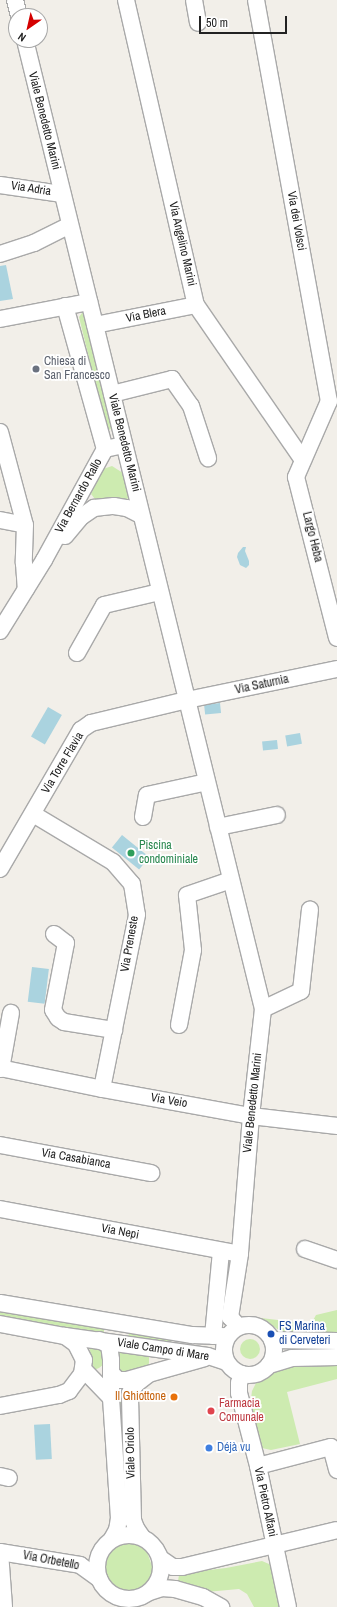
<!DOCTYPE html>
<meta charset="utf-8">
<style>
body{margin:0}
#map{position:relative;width:337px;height:1607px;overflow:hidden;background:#f2efe9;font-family:"Archivo Narrow",sans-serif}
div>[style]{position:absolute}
.grass>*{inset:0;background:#cdebb0;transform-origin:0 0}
.round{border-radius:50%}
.water>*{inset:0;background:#aad3df;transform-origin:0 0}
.roads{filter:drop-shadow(1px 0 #a9a9a9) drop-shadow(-1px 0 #a9a9a9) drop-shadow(0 1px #a9a9a9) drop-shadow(0 -1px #a9a9a9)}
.minor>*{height:16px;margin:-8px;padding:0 8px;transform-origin:8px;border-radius:8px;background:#fff}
.minor>.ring{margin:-8px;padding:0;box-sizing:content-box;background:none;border:16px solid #fff;border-radius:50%}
.dots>*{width:11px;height:11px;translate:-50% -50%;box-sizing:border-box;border:2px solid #fff;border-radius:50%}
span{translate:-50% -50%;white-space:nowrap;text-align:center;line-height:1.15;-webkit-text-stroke:3.5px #fff;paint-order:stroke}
.street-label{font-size:12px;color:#222}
.worship-label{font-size:12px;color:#5b616d}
.left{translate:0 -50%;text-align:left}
.leisure-label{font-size:12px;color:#27864d}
.transit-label{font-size:12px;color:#164399}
.food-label{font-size:12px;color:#c56008}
.right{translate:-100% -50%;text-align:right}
.health-label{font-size:12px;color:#be3a42}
.shop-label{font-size:12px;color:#366cbe}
.north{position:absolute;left:8px;top:8px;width:40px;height:40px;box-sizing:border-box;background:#fff;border:1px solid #a7a7a7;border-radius:50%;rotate:214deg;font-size:11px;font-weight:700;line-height:16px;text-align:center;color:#222}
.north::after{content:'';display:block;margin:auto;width:14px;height:18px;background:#d40000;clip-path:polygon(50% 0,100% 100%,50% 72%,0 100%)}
.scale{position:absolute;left:199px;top:16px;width:88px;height:18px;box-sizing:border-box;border:2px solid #222;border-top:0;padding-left:5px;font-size:12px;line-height:14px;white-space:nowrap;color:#222;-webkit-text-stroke:3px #fff;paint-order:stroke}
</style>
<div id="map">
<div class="grass">
<div style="clip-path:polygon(82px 313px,85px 314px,113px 428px,109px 430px,106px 428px,79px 317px)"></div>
<div style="clip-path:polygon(112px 466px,123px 473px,130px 496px,124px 502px,95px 499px,91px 494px,103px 469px)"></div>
<div style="clip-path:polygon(0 1308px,104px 1328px,104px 1332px,103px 1334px,0 1319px)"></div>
<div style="clip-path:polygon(337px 1310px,337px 1334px,286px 1335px,261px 1318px,311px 1324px,316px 1315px)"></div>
<div style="clip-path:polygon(132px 1332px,170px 1339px,172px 1344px,128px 1338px,129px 1333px)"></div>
<div class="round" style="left:240px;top:1339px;width:20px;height:20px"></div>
<div style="clip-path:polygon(89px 1346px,96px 1346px,105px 1352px,104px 1364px,99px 1368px,94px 1370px)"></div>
<div style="clip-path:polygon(118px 1350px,149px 1356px,149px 1363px,148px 1366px,131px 1371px,120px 1372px,118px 1369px)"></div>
<div style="clip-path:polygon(337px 1363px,337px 1379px,287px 1392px,300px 1444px,271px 1450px,262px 1448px,250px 1406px,252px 1391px,257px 1381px,283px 1365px)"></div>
<div style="left:118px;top:1392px;width:3px;height:122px"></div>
<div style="clip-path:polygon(122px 1537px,130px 1539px,147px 1552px,152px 1566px,152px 1572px,147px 1584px,142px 1590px,132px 1596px,124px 1595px,118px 1590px,106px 1575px,105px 1567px,110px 1551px,112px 1546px)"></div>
<div style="clip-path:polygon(262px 1561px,269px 1564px,271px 1567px,282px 1607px,254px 1607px,247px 1594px,239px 1589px,206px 1592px,181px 1586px,178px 1581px,179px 1575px,183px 1573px,226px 1568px)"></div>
</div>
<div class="water">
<div style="clip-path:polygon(6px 265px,13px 299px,0 301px,0 266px)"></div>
<div style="clip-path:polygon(243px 547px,246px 547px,245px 551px,249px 561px,249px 565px,246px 568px,240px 565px,237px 557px,238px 553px)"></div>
<div style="left:220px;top:703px;width:10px;height:16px;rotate:84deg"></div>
<div style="left:48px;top:707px;width:16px;height:34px;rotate:30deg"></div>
<div style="left:300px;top:733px;width:11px;height:15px;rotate:80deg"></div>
<div style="left:277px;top:740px;width:9px;height:15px;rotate:84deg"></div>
<div style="left:122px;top:835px;width:35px;height:16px;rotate:39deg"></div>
<div style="left:32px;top:967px;width:17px;height:35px;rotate:7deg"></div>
<div style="left:50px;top:1424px;width:35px;height:16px;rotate:87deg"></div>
</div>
<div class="roads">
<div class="minor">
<div style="left:15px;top:0;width:16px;rotate:76deg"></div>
<div style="left:126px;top:0;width:313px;rotate:77.1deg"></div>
<div style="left:196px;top:305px;width:188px;rotate:55.4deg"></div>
<div style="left:194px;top:0;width:23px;rotate:80deg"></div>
<div style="left:256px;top:0;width:408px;rotate:79.7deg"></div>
<div style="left:329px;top:401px;width:83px;rotate:113.5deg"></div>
<div style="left:296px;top:477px;width:166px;rotate:75.7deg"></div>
<div style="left:25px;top:40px;width:998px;rotate:76.2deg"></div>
<div style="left:263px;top:1009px;width:108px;rotate:96.4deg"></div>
<div style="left:251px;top:1116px;width:138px;rotate:94.6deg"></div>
<div style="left:240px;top:1254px;width:64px;rotate:99deg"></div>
<div style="left:230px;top:1317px;width:12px;rotate:48deg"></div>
<div style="left:0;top:185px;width:63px;rotate:8.3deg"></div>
<div style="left:0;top:254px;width:36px;rotate:-18deg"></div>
<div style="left:34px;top:243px;width:40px;rotate:-26.6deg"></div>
<div style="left:65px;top:306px;width:148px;rotate:74.4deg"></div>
<div style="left:0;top:319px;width:91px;rotate:-10.8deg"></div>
<div style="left:95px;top:325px;width:103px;rotate:-11.2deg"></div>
<div style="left:112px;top:394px;width:62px;rotate:-14deg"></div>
<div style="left:172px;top:379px;width:33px;rotate:55deg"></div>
<div style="left:191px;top:406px;width:55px;rotate:71.9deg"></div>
<div style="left:0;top:432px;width:96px;rotate:75deg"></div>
<div style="left:25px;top:525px;width:38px;rotate:92deg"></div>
<div style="left:24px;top:563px;width:26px;rotate:86deg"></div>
<div style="left:0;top:520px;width:25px;rotate:11deg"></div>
<div style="left:65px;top:536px;width:25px;rotate:-50deg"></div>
<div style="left:81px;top:517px;width:16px;rotate:-35deg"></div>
<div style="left:94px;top:508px;width:20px;rotate:-6deg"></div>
<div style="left:114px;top:506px;width:13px;rotate:9deg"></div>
<div style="left:127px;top:508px;width:16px;rotate:27deg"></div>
<div style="left:0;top:631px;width:84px;rotate:-58.2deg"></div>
<div style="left:44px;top:560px;width:127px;rotate:-61.2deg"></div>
<div style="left:105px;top:449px;width:19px;rotate:-12deg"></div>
<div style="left:77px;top:653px;width:55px;rotate:-60.6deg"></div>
<div style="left:104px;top:605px;width:57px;rotate:-13.1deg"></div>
<div style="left:33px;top:814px;width:93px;rotate:31deg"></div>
<div style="left:113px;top:862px;width:29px;rotate:49deg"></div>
<div style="left:132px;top:884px;width:31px;rotate:81deg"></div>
<div style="left:137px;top:915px;width:177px;rotate:101.4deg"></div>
<div style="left:143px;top:817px;width:22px;rotate:-80deg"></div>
<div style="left:147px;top:795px;width:61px;rotate:-12.2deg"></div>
<div style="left:218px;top:827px;width:60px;rotate:-11.5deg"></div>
<div style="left:0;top:869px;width:161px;rotate:-59.8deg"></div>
<div style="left:81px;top:730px;width:12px;rotate:-35deg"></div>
<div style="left:91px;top:723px;width:99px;rotate:-13.5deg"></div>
<div style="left:187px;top:700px;width:153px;rotate:-11.7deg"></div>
<div style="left:54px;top:934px;width:15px;rotate:37deg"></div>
<div style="left:66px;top:943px;width:68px;rotate:101deg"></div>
<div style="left:53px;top:1010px;width:9px;rotate:58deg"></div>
<div style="left:58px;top:1018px;width:7px;rotate:34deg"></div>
<div style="left:64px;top:1022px;width:51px;rotate:9.1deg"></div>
<div style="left:263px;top:1009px;width:42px;rotate:-25.3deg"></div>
<div style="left:301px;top:991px;width:82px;rotate:-83.7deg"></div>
<div style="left:179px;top:1025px;width:76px;rotate:-79.4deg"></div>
<div style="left:193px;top:950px;width:55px;rotate:-96.2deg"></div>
<div style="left:187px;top:895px;width:46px;rotate:-18.8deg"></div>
<div style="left:0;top:1068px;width:104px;rotate:11.6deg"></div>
<div style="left:102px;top:1089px;width:151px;rotate:10.3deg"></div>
<div style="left:251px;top:1116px;width:87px;rotate:6.6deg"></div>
<div style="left:1px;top:1069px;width:57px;rotate:-79.9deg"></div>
<div style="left:0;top:1145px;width:154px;rotate:10.5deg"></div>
<div style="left:0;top:1209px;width:244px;rotate:10.6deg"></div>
<div style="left:305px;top:1249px;width:34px;rotate:19deg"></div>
<div style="left:0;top:1303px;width:195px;rotate:9.5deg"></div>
<div style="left:192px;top:1335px;width:35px;rotate:2deg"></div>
<div style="left:0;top:1324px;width:66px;rotate:10.5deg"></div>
<div style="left:65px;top:1336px;width:144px;rotate:8deg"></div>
<div style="left:208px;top:1356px;width:19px;rotate:18deg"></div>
<div class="ring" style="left:224px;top:1325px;width:34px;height:34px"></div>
<div style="left:213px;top:1336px;width:85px;rotate:-84.6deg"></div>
<div style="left:99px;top:1340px;width:11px;rotate:27deg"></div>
<div style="left:109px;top:1345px;width:15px;rotate:82deg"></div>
<div style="left:111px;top:1360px;width:38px;rotate:90deg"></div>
<div style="left:111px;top:1398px;width:120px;rotate:86.2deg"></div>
<div style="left:119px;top:1518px;width:12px;rotate:99deg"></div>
<div style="left:117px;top:1530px;width:10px;rotate:119deg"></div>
<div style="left:272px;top:1340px;width:65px;rotate:0.9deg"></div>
<div style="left:269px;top:1365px;width:24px;rotate:-17deg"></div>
<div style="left:292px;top:1358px;width:45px;rotate:-1.3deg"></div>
<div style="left:83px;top:1369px;width:40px;rotate:46deg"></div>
<div style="left:111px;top:1373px;width:10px;rotate:45deg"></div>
<div style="left:118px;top:1380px;width:9px"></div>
<div style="left:127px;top:1380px;width:81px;rotate:-15.8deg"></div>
<div style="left:242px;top:1374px;width:9px;rotate:108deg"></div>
<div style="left:239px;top:1383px;width:10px;rotate:90deg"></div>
<div style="left:239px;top:1393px;width:75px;rotate:75.4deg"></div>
<div style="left:258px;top:1466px;width:144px;rotate:78deg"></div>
<div style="left:0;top:1406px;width:60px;rotate:-10.6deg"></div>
<div style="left:59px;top:1395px;width:11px;rotate:-22deg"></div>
<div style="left:69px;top:1391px;width:21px;rotate:-53deg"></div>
<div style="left:82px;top:1374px;width:14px;rotate:-82deg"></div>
<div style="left:84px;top:1360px;width:18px;rotate:-117deg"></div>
<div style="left:76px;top:1344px;width:14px;rotate:-144deg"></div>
<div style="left:258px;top:1466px;width:75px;rotate:-14.6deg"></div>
<div style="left:331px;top:1447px;width:24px;rotate:75deg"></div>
<div style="left:0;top:1476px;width:9px;rotate:13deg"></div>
<div class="ring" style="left:97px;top:1535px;width:48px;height:48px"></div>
<div style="left:142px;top:1537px;width:11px;rotate:-124deg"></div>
<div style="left:136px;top:1528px;width:9px;rotate:-111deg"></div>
<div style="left:133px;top:1520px;width:127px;rotate:-91.4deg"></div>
<div style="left:130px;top:1393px;width:11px;rotate:-56deg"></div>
<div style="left:136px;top:1384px;width:16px;rotate:-38deg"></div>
<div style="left:0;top:1552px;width:81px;rotate:9.2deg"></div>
<div style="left:80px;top:1565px;width:24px;rotate:36deg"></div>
<div style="left:0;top:1552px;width:55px;rotate:85.8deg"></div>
<div style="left:161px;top:1559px;width:14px;rotate:34deg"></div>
<div style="left:173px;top:1567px;width:9px"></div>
<div style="left:182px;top:1567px;width:159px;rotate:-13.4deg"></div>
<div style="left:150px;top:1592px;width:13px;rotate:-18deg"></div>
<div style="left:162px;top:1588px;width:13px;rotate:4deg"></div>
<div style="left:175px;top:1589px;width:29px;rotate:16deg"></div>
<div style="left:203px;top:1597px;width:21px;rotate:29deg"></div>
</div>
</div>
<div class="dots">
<div style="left:36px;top:369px;background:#6b7280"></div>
<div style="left:131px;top:853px;background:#2e9e5b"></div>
<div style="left:271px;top:1334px;background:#1a4fb4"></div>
<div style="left:174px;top:1397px;background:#e8710a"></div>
<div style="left:211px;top:1411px;background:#e0444e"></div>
<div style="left:209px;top:1448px;background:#3f7fe0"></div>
</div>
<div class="street-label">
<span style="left:44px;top:121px;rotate:76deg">Viale Benedetto Marini</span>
<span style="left:31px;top:189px;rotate:9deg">Via Adria</span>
<span style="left:296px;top:221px;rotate:80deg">Via dei Volsci</span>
<span style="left:182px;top:244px;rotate:77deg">Via Angelino Marini</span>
<span style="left:146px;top:315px;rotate:-11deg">Via Blera</span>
<span style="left:124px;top:443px;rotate:76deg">Viale Benedetto Marini</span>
<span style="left:79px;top:496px;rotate:-61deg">Via Bernardo Rallo</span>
<span style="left:312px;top:537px;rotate:76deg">Largo Heba</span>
<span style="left:262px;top:685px;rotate:-12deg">Via Saturnia</span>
<span style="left:63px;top:763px;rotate:-59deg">Via Torre Flavia</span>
<span style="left:130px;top:944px;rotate:-80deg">Via Preneste</span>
<span style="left:169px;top:1101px;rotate:10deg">Via Veio</span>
<span style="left:253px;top:1103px;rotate:-84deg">Viale Benedetto Marini</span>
<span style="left:76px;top:1159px;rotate:10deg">Via Casabianca</span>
<span style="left:120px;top:1232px;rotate:11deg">Via Nepi</span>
<span style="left:163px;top:1350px;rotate:9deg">Viale Campo di Mare</span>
<span style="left:131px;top:1453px;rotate:-91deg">Viale Oriolo</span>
<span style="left:265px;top:1502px;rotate:78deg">Via Pietro Alfani</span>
<span style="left:51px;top:1561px;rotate:11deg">Via Orbetello</span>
</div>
<div class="worship-label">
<span class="left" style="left:44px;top:369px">Chiesa di<br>San Francesco</span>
</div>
<div class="leisure-label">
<span class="left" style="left:139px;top:853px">Piscina<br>condominiale</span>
</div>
<div class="transit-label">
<span class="left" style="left:279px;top:1334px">FS Marina<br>di Cerveteri</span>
</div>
<div class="food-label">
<span class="right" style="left:166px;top:1397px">Il Ghiottone</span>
</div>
<div class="health-label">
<span class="left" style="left:219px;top:1411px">Farmacia<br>Comunale</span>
</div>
<div class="shop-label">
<span class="left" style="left:217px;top:1448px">Déjà vu</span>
</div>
<div class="north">N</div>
<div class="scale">50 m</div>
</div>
